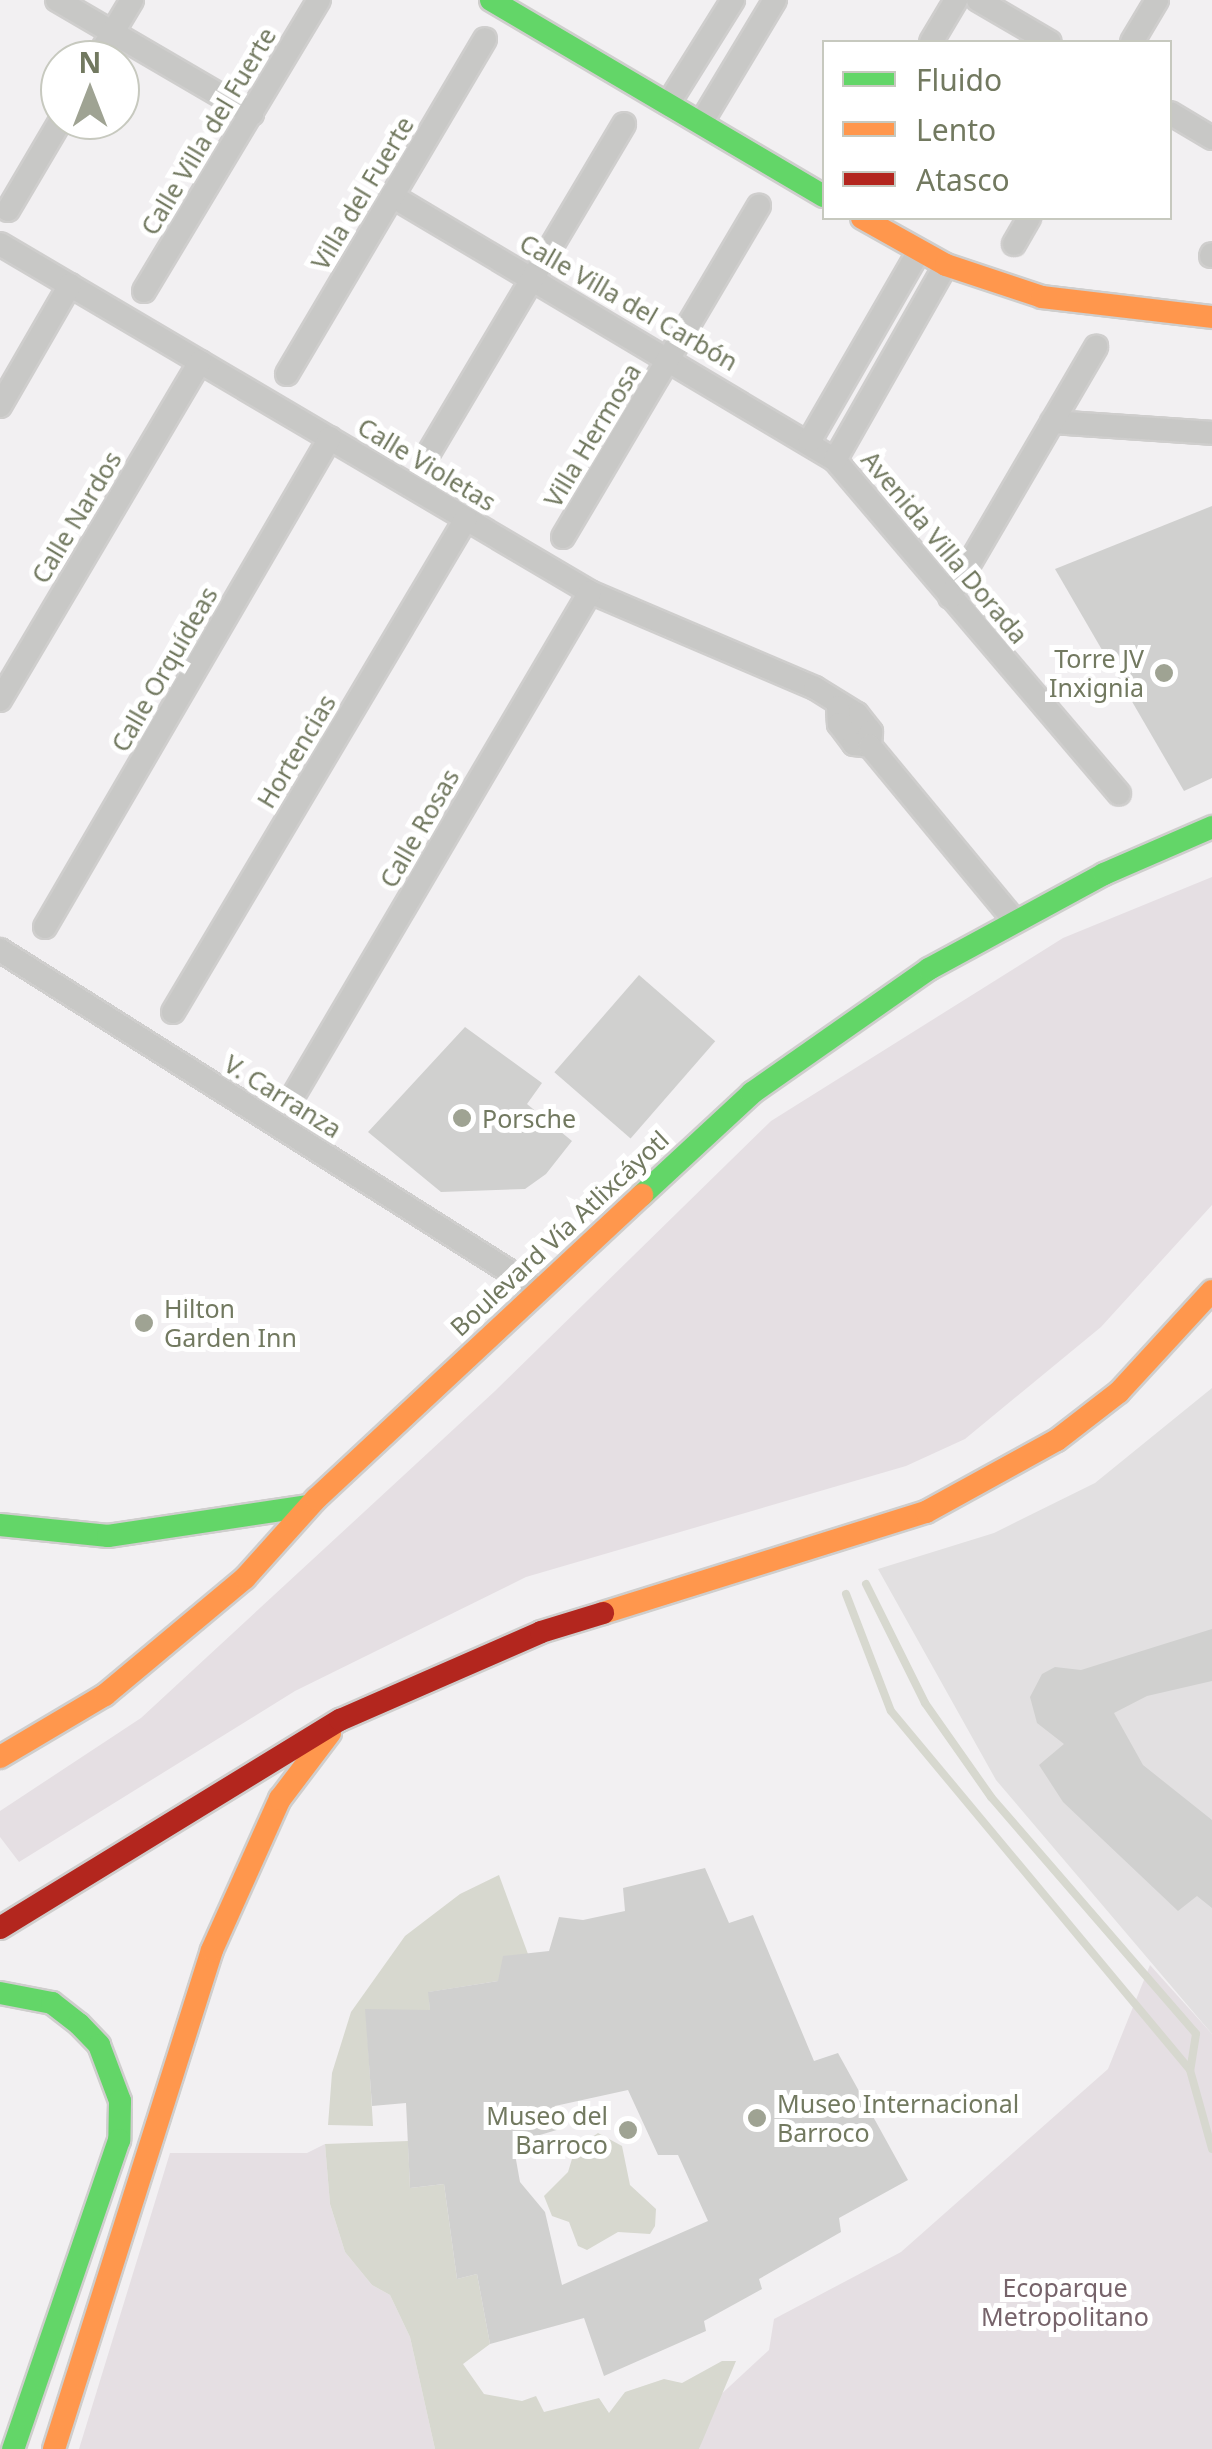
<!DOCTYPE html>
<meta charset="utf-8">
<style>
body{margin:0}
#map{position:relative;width:1212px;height:2449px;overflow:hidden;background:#f2f0f2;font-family:"Noto Sans",sans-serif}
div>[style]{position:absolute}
.built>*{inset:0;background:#e2e0e1}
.green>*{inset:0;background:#e5dfe3}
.water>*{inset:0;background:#d7d8cf}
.stream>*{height:8px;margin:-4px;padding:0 4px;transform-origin:4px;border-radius:4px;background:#d7d8cf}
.building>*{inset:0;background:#d0d0cf;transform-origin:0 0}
.roads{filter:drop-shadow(2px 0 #cfcecd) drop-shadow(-2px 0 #cfcecd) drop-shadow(0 2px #cfcecd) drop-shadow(0 -2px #cfcecd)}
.street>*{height:22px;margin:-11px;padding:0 11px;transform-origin:11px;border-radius:11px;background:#c8c8c6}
.fast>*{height:22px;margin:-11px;padding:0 11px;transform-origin:11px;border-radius:11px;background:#63d668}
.slow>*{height:22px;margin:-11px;padding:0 11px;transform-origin:11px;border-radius:11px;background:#ff974d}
.jam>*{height:22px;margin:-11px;padding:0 11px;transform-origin:11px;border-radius:11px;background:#b3261e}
.dots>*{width:28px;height:28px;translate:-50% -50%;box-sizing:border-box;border:5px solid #fff;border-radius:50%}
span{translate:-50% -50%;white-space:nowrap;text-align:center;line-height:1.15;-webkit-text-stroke:10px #fff;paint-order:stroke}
.street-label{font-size:25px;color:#727960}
.poi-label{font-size:25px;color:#727960}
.right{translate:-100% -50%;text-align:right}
.left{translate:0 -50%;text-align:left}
.park-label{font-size:25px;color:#76636a}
.legend{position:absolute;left:822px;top:40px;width:350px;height:180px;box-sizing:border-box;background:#fff;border:2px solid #c7c9bf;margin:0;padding:12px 18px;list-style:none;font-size:30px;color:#727960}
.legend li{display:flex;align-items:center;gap:20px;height:50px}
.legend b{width:50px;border:2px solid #c7c9bf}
.north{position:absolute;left:40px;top:40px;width:100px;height:100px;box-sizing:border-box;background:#fff;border:2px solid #c7c9bf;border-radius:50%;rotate:0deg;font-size:28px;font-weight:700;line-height:40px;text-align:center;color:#727960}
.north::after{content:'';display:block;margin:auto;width:35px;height:45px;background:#9fa393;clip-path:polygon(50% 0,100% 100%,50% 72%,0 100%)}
</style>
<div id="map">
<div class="built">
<div style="clip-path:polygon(1212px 1388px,1212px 2034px,996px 1780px,878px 1569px,994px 1533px,1095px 1483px)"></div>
</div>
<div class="green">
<div style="clip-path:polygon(1212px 877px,1212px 1205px,1101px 1327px,965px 1439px,906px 1466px,526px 1577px,295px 1691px,19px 1862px,0 1837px,0 1811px,141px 1718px,495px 1391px,771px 1121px,1063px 938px)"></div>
<div style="clip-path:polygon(1150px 1965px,1212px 2034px,1212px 2449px,699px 2449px,716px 2399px,769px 2350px,774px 2319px,901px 2252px,1108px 2069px)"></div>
<div style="clip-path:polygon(325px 2144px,330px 2204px,345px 2252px,372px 2285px,390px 2295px,410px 2337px,435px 2449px,79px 2449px,170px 2153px,307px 2153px)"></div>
</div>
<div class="water">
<div style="clip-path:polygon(499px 1875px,528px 1954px,498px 1981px,429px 1992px,430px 2010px,366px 2010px,373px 2126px,328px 2125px,332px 2073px,351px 2012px,405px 1936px,460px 1894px)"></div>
<div style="clip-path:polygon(598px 2133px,622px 2146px,630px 2185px,656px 2209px,655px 2226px,650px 2234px,618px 2232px,587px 2250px,578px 2246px,569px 2222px,552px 2216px,544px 2196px,568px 2172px,575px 2149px)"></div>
<div style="clip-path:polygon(408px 2141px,410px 2188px,444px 2184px,457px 2279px,477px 2274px,490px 2344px,463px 2364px,484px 2394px,522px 2401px,536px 2396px,544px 2412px,599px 2398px,609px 2413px,625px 2392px,664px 2379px,682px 2383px,722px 2361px,736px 2361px,699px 2449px,435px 2449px,410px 2337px,390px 2295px,372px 2285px,345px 2252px,330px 2204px,325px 2144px)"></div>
</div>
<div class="stream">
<div style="left:866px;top:1584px;width:133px;rotate:63.6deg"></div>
<div style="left:925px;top:1703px;width:115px;rotate:54.9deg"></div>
<div style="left:991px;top:1797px;width:313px;rotate:49.1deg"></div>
<div style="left:1196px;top:2034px;width:36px;rotate:99deg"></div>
<div style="left:846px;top:1594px;width:125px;rotate:69deg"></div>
<div style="left:891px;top:1711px;width:467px;rotate:50.2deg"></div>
<div style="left:1190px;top:2070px;width:82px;rotate:74.4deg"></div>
</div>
<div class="building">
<div style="clip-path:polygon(1212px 506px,1212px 778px,1184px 791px,1055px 569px)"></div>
<div style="left:639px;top:975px;width:101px;height:129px;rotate:41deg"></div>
<div style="clip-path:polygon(465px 1027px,542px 1083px,527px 1104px,572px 1141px,546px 1174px,525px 1189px,441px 1192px,368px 1132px)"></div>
<div style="clip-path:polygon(1212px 1629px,1212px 1681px,1147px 1696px,1114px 1713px,1143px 1765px,1212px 1820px,1212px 1908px,1197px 1896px,1178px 1911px,1063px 1802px,1039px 1765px,1064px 1744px,1037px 1723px,1030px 1697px,1042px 1674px,1055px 1667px,1081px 1670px)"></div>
<div style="clip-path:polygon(evenodd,705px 1868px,729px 1923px,753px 1915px,814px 2061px,838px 2053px,908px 2180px,839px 2218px,841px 2232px,759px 2279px,762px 2289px,704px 2321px,706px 2331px,604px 2376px,584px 2318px,490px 2344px,477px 2274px,457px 2279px,444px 2184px,410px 2188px,406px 2103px,372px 2106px,365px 2009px,430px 2010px,428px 1992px,498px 1981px,503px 1956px,549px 1951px,559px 1917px,583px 1920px,625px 1911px,623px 1888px,705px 1868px,628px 2090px,658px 2155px,678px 2155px,708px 2221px,562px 2285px,545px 2212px,520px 2182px,513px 2143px,560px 2129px,555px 2106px,628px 2090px)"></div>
</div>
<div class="roads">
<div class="street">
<div style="left:57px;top:0;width:226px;rotate:30.3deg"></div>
<div style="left:978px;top:0;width:83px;rotate:30.3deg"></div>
<div style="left:931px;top:42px;width:49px;rotate:-59.2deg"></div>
<div style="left:1132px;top:42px;width:49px;rotate:-59.2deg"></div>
<div style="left:96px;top:60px;width:70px;rotate:-59deg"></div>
<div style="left:668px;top:104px;width:123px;rotate:-58deg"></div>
<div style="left:1170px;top:113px;width:49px;rotate:30.8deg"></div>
<div style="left:701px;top:123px;width:144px;rotate:-59deg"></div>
<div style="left:392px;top:196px;width:516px;rotate:30.79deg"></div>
<div style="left:835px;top:460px;width:438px;rotate:49.6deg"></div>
<div style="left:8px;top:210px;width:104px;rotate:-59.5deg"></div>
<div style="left:0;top:244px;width:685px;rotate:30.53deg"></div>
<div style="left:590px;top:592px;width:245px;rotate:23.1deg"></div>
<div style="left:815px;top:688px;width:49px;rotate:31.8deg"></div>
<div style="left:857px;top:714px;width:23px;rotate:52deg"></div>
<div style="left:871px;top:732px;width:14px;rotate:94deg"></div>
<div style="left:1014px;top:244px;width:30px;rotate:-60deg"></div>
<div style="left:1211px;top:256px;width:2px;rotate:-63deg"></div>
<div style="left:144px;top:291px;width:340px;rotate:-59deg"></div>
<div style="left:287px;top:374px;width:389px;rotate:-59.4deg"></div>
<div style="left:0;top:406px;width:140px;rotate:-60deg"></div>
<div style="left:1052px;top:422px;width:160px;rotate:3.9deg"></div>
<div style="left:810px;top:440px;width:218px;rotate:-60deg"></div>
<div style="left:427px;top:456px;width:386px;rotate:-59.3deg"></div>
<div style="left:835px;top:460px;width:224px;rotate:-60.4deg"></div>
<div style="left:563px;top:537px;width:385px;rotate:-59.4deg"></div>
<div style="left:950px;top:597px;width:290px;rotate:-59.7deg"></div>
<div style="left:0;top:700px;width:393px;rotate:-59.4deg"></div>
<div style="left:838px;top:707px;width:17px;rotate:87deg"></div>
<div style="left:839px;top:724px;width:25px;rotate:53deg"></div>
<div style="left:854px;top:744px;width:16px;rotate:7deg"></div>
<div style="left:870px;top:746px;width:226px;rotate:50.4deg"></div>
<div style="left:45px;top:927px;width:566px;rotate:-59.77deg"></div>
<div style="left:0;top:950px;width:635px;rotate:32.26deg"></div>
<div style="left:173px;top:1012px;width:573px;rotate:-59.28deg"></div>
<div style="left:295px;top:1093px;width:581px;rotate:-59.51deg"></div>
</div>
<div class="fast">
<div style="left:491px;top:0;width:386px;rotate:30.5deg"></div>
<div style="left:642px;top:1195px;width:150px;rotate:-42.8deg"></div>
<div style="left:752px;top:1093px;width:216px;rotate:-35deg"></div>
<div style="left:929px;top:969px;width:199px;rotate:-28.5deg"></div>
<div style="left:1104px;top:874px;width:118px;rotate:-23.5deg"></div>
<div style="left:0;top:1525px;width:109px;rotate:5.8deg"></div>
<div style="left:108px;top:1536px;width:203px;rotate:-8.5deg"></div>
<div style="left:0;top:1993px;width:53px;rotate:10.9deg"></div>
<div style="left:52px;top:2003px;width:34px;rotate:38deg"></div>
<div style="left:79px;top:2024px;width:29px;rotate:46deg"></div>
<div style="left:99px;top:2045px;width:60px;rotate:69.4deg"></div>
<div style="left:120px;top:2101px;width:39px;rotate:91deg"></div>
<div style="left:119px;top:2140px;width:327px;rotate:108.9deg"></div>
</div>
<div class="slow">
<div style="left:862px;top:218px;width:96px;rotate:29.2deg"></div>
<div style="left:946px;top:265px;width:101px;rotate:18.4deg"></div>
<div style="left:1042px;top:297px;width:171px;rotate:6.7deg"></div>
<div style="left:603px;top:1613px;width:338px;rotate:-17.4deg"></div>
<div style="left:926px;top:1512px;width:149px;rotate:-28.8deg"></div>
<div style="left:1057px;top:1440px;width:78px;rotate:-37.7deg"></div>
<div style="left:1119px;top:1392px;width:137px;rotate:-47.4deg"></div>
<div style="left:0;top:1757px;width:122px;rotate:-30.6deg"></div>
<div style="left:105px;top:1695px;width:182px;rotate:-39.9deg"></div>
<div style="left:245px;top:1578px;width:106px;rotate:-48.1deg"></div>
<div style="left:316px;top:1499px;width:446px;rotate:-43deg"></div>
<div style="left:54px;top:2449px;width:523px;rotate:-72.43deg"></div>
<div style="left:212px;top:1950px;width:166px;rotate:-65.8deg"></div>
<div style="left:280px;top:1799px;width:83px;rotate:-52.9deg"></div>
</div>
<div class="jam">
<div style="left:0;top:1928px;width:399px;rotate:-31.5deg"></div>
<div style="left:340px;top:1720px;width:219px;rotate:-23.6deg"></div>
<div style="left:541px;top:1632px;width:65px;rotate:-17deg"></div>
</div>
</div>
<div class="dots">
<div style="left:1164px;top:673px;background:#9fa393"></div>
<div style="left:462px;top:1118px;background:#9fa393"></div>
<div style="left:144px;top:1323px;background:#9fa393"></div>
<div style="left:757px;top:2118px;background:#9fa393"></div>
<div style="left:628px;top:2130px;background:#9fa393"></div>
</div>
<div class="street-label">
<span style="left:208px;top:131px;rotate:-59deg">Calle Villa del Fuerte</span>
<span style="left:362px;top:193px;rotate:-59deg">Villa del Fuerte</span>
<span style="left:629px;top:302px;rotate:30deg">Calle Villa del Carbón</span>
<span style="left:592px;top:435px;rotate:-59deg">Villa Hermosa</span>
<span style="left:427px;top:464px;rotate:31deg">Calle Violetas</span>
<span style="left:76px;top:517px;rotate:-59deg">Calle Nardos</span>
<span style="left:945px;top:547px;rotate:50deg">Avenida Villa Dorada</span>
<span style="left:164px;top:669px;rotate:-60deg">Calle Orquídeas</span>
<span style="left:296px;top:751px;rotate:-59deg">Hortencias</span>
<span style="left:419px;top:828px;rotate:-60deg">Calle Rosas</span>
<span style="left:283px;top:1096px;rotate:32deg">V. Carranza</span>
<span style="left:559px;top:1233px;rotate:-43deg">Boulevard Vía Atlixcáyotl</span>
</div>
<div class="poi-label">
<span class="right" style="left:1144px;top:673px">Torre JV<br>Inxignia</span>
<span class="left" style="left:482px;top:1118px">Porsche</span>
<span class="left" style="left:164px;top:1323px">Hilton<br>Garden Inn</span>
<span class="left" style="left:777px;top:2118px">Museo Internacional<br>Barroco</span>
<span class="right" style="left:608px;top:2130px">Museo del<br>Barroco</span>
</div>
<div class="park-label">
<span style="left:1065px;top:2302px">Ecoparque<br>Metropolitano</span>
</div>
<ul class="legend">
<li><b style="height:12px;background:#63d668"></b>Fluido</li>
<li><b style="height:12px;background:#ff974d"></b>Lento</li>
<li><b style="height:12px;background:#b3261e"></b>Atasco</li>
</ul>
<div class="north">N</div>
</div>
